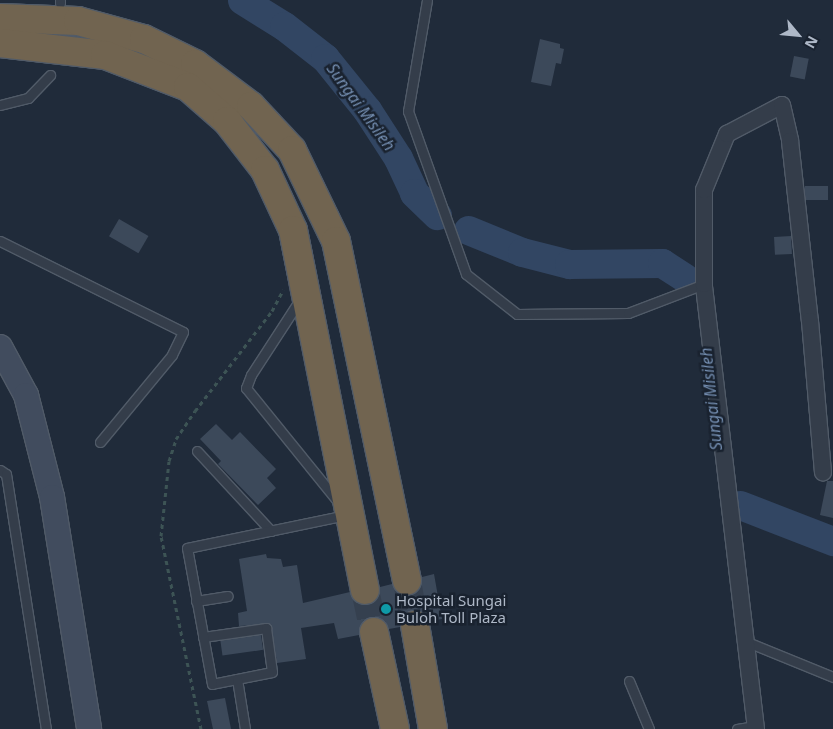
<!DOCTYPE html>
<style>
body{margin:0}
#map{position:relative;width:833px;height:729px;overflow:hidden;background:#202b3a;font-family:"Noto Sans",sans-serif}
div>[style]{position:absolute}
.river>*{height:29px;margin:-14.5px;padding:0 14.5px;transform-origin:14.5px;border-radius:14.5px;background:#324663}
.building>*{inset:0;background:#3c495a;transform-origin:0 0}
.highway-tunnel>*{height:28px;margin-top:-14px;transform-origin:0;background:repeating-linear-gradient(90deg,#35404f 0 28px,transparent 0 42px)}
.path>*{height:3px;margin-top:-1.5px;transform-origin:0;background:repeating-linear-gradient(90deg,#3d5455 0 4px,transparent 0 8px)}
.roads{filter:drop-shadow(1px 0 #515b68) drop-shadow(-1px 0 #515b68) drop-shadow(0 1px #515b68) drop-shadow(0 -1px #515b68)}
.lane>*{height:9px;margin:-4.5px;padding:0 4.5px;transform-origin:4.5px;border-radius:4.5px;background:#343d4a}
.street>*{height:16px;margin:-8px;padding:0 8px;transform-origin:8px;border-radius:8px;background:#343d4a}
.secondary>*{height:24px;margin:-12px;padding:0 12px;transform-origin:12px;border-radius:12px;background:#414c5e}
.highway>*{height:28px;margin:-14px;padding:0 14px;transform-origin:14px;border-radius:14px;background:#716450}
.dots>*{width:14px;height:14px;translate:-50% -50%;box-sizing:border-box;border:2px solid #19222f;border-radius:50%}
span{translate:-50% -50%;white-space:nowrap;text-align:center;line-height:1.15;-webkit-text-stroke:5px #19222f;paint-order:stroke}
.poi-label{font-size:15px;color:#aeb8c7}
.left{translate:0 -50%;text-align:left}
.water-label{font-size:16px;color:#748eb1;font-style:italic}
.north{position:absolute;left:773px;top:10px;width:50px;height:50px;-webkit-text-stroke:4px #19222f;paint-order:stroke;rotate:118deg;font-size:14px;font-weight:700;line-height:20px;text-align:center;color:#aeb8c7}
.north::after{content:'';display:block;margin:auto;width:18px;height:22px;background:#aeb8c7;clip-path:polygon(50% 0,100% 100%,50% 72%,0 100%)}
</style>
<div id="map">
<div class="river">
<div style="left:242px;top:0;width:49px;rotate:31.8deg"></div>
<div style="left:284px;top:26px;width:52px;rotate:38deg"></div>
<div style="left:325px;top:58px;width:67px;rotate:51.1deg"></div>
<div style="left:367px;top:110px;width:57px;rotate:57.1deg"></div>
<div style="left:398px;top:158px;width:38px;rotate:65deg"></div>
<div style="left:414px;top:193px;width:32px;rotate:44deg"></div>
<div style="left:468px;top:230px;width:58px;rotate:22.2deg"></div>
<div style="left:522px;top:252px;width:49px;rotate:14.3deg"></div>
<div style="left:569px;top:264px;width:93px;rotate:-0.6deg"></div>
<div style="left:662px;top:263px;width:27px;rotate:33deg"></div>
<div style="left:740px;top:505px;width:100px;rotate:21.2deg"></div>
</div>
<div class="building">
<div style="clip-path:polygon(540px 39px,560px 44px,560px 48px,564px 49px,561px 64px,556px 63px,551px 86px,531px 82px)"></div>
<div style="left:794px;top:56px;width:15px;height:21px;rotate:11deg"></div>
<div style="left:805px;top:186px;width:23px;height:14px"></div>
<div style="left:119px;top:219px;width:34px;height:20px;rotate:30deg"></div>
<div style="left:791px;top:236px;width:18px;height:17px;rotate:87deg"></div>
<div style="clip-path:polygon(216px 424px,232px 440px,240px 432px,276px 469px,267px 478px,276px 488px,258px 505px,218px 464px,221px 461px,200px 439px)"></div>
<div style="clip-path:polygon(827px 481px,833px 481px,833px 518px,820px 515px)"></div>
<div style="clip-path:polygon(266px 554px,267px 558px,281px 559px,283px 567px,297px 565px,303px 603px,350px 592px,354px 601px,369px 605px,380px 595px,380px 587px,392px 584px,402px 596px,411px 596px,422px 586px,422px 577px,434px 574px,442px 619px,430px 621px,421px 611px,412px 610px,401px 619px,400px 627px,389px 629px,385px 621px,371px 617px,363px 621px,359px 635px,338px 639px,334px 623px,301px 628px,306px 659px,277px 663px,271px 624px,239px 626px,238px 613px,247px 611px,239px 559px)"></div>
<div style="left:261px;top:635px;width:15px;height:41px;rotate:82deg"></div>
<div style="clip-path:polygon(225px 698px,231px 729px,213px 729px,207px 701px)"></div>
</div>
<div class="highway-tunnel">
<div style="left:407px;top:581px;width:45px;rotate:79.7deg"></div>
<div style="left:365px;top:590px;width:43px;rotate:77.9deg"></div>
</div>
<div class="path">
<div style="left:201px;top:729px;width:197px;rotate:-101.7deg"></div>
<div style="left:161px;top:536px;width:75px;rotate:-83.9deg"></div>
<div style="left:169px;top:461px;width:23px;rotate:-72deg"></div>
<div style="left:176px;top:439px;width:34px;rotate:-56deg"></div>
<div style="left:195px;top:411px;width:126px;rotate:-52.4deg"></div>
<div style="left:272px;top:311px;width:24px;rotate:-62deg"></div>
</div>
<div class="roads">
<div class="lane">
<div style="left:427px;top:0;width:113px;rotate:99.7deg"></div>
<div style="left:408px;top:111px;width:173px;rotate:70.4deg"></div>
<div style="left:466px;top:274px;width:65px;rotate:38.1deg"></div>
<div style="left:517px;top:314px;width:111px;rotate:-0.5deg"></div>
<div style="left:628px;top:313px;width:81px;rotate:-20.9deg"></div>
<div style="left:60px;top:3px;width:3px;rotate:-90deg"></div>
<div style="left:0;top:105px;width:29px;rotate:-14deg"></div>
<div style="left:28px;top:98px;width:32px;rotate:-46deg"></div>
<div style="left:0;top:241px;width:204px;rotate:26.4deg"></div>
<div style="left:183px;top:332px;width:25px;rotate:116deg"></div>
<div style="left:172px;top:355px;width:113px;rotate:129.6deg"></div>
<div style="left:301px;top:298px;width:92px;rotate:123deg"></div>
<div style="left:251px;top:375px;width:14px;rotate:111deg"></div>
<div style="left:246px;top:388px;width:149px;rotate:51deg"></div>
<div style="left:197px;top:451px;width:109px;rotate:47.2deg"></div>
<div style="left:0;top:470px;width:7px;rotate:34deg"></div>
<div style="left:6px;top:474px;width:258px;rotate:81.1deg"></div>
<div style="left:196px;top:601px;width:32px;rotate:-9deg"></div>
<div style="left:203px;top:637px;width:64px;rotate:-8.1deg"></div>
<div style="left:266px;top:628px;width:44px;rotate:82.2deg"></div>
<div style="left:272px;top:672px;width:61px;rotate:168.7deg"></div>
<div style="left:212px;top:684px;width:138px;rotate:-100.4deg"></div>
<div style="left:187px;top:548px;width:163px;rotate:-11.7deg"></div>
<div style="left:745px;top:641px;width:95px;rotate:22.2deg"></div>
<div style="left:237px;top:679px;width:51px;rotate:80.9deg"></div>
<div style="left:629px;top:681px;width:52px;rotate:67.4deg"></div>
<div style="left:737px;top:729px;width:19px;rotate:-9deg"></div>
</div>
<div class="street">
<div style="left:756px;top:729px;width:448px;rotate:-96.7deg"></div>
<div style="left:704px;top:284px;width:94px;rotate:-90deg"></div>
<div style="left:704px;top:190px;width:61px;rotate:-67.7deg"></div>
<div style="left:727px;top:134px;width:62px;rotate:-27.8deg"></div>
<div style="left:782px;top:105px;width:37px;rotate:77deg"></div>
<div style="left:790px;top:141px;width:181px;rotate:83.7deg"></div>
<div style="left:810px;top:321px;width:152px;rotate:85.1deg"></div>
</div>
<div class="secondary">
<div style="left:0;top:347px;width:55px;rotate:61.6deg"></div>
<div style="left:26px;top:395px;width:105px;rotate:75.7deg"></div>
<div style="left:52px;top:497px;width:235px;rotate:80.9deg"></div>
</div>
<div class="highway">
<div style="left:0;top:18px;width:78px;rotate:2.2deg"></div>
<div style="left:78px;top:21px;width:68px;rotate:15.3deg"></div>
<div style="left:144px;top:39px;width:57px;rotate:26.1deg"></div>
<div style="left:195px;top:64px;width:70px;rotate:36.9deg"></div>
<div style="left:251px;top:106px;width:60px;rotate:47deg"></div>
<div style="left:292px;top:150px;width:101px;rotate:64.2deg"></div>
<div style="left:336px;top:241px;width:347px;rotate:78.2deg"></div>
<div style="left:0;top:43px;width:106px;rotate:6.5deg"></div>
<div style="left:105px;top:55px;width:89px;rotate:21.1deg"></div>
<div style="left:188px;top:87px;width:52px;rotate:41.1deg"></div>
<div style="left:227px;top:121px;width:62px;rotate:52.2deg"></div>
<div style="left:265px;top:170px;width:66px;rotate:65deg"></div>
<div style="left:293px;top:230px;width:367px;rotate:78.7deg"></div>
<div style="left:415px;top:625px;width:106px;rotate:80.2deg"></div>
<div style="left:374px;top:632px;width:99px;rotate:77.8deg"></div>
</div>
</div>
<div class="dots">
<div style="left:386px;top:609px;background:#0f9aa8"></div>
</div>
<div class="poi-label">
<span class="left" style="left:396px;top:609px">Hospital Sungai<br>Buloh Toll Plaza</span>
</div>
<div class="water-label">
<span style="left:361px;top:107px;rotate:54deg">Sungai Misileh</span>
<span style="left:711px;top:399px;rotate:-96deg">Sungai Misileh</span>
</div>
<div class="north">N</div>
</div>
